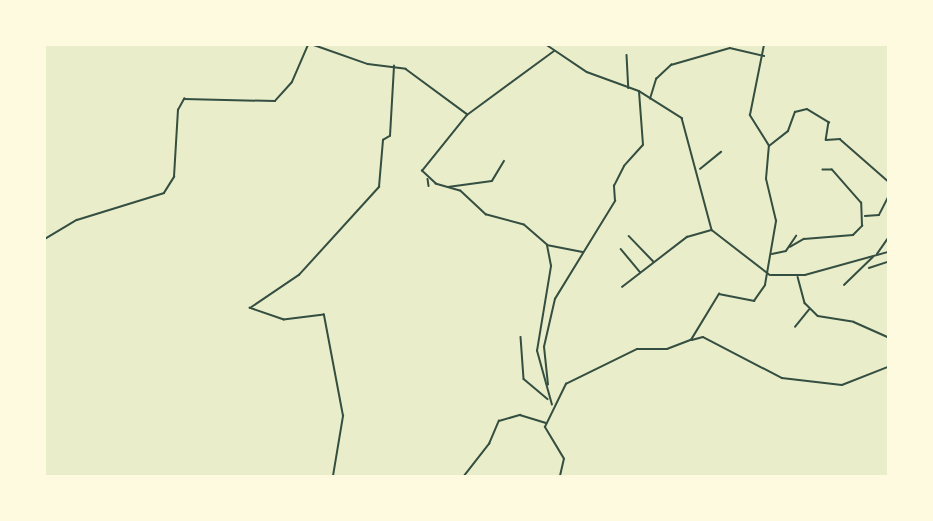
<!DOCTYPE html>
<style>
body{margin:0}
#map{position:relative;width:933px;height:521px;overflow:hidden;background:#e9edc9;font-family:"Alegreya Sans",sans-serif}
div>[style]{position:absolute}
.minor>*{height:1.5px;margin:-0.75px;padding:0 0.75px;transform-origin:0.75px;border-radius:0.75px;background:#344e41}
.tertiary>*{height:1.5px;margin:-0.75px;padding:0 0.75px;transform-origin:0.75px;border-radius:0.75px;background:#344e41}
span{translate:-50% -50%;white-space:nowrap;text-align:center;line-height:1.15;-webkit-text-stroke:4.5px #fefae0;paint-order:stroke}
.frame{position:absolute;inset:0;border:46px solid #fefae0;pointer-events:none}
</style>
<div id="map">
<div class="minor">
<div style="left:314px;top:45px;width:57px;rotate:19.4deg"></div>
<div style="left:368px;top:64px;width:38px;rotate:7deg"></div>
<div style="left:406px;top:69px;width:76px;rotate:36.4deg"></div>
<div style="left:547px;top:45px;width:48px;rotate:34deg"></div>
<div style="left:587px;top:72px;width:55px;rotate:20.1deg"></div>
<div style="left:639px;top:91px;width:51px;rotate:32.1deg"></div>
<div style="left:682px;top:118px;width:116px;rotate:75deg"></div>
<div style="left:712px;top:230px;width:73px;rotate:37.8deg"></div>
<div style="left:627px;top:55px;width:33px;rotate:87deg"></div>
<div style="left:650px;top:99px;width:21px;rotate:-73deg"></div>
<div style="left:656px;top:79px;width:21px;rotate:-43deg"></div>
<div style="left:671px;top:65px;width:61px;rotate:-16.1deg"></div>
<div style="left:730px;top:48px;width:35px;rotate:13deg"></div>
<div style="left:769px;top:146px;width:24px;rotate:-38deg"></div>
<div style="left:788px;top:131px;width:20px;rotate:-70deg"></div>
<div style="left:795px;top:112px;width:12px;rotate:-14deg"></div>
<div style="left:807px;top:109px;width:26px;rotate:31deg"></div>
<div style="left:829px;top:122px;width:18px;rotate:99deg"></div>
<div style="left:826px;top:140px;width:14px;rotate:-4deg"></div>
<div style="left:840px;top:139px;width:64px;rotate:41.2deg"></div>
<div style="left:700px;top:169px;width:27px;rotate:-39deg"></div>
<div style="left:428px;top:179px;width:7px;rotate:82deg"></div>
<div style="left:448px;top:187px;width:44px;rotate:-7.8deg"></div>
<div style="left:492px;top:181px;width:23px;rotate:-59deg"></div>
<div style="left:865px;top:216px;width:14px;rotate:-4deg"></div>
<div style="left:879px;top:215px;width:20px;rotate:-63deg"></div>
<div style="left:629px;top:236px;width:35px;rotate:46deg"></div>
<div style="left:45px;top:239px;width:37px;rotate:-31deg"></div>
<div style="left:77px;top:220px;width:91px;rotate:-17.2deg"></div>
<div style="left:164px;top:193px;width:19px;rotate:-58deg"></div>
<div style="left:174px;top:177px;width:67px;rotate:-86.6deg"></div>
<div style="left:178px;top:110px;width:13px;rotate:-61deg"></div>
<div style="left:184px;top:99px;width:91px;rotate:1.3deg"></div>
<div style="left:275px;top:101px;width:25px;rotate:-48deg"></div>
<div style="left:292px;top:82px;width:40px;rotate:-66.6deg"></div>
<div style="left:547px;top:245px;width:36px;rotate:11deg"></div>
<div style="left:790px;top:247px;width:16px;rotate:-30deg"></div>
<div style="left:804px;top:239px;width:49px;rotate:-4.7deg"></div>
<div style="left:853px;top:235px;width:13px;rotate:-45deg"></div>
<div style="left:862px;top:226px;width:23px;rotate:-92deg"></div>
<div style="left:861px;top:203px;width:44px;rotate:-131.3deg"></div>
<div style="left:832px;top:170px;width:9px;rotate:180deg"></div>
<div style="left:621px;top:249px;width:30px;rotate:50deg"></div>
<div style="left:772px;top:254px;width:14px;rotate:-12deg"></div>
<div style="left:786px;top:251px;width:18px;rotate:-56deg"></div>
<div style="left:877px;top:254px;width:19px;rotate:-55deg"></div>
<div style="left:869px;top:268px;width:20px;rotate:-18deg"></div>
<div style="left:798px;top:277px;width:27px;rotate:75deg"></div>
<div style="left:805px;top:303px;width:18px;rotate:45deg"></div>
<div style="left:818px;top:316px;width:36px;rotate:9deg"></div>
<div style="left:854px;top:322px;width:37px;rotate:24deg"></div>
<div style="left:844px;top:285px;width:40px;rotate:-44deg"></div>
<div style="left:622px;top:287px;width:82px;rotate:-37.6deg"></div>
<div style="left:687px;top:237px;width:25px;rotate:-16deg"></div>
<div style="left:795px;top:327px;width:22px;rotate:-51deg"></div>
<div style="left:521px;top:337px;width:42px;rotate:85.9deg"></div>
<div style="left:524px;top:379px;width:31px;rotate:40deg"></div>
<div style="left:692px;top:340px;width:11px;rotate:-15deg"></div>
<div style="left:703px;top:337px;width:89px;rotate:27.4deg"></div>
<div style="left:782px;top:378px;width:60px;rotate:6.7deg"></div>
<div style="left:842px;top:385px;width:49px;rotate:-21.4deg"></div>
<div style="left:548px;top:385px;width:38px;rotate:-96deg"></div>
<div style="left:544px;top:347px;width:49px;rotate:-77.1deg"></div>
<div style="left:555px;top:299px;width:115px;rotate:-58.5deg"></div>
<div style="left:615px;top:201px;width:15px;rotate:-94deg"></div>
<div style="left:614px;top:186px;width:22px;rotate:-63deg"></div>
<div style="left:624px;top:166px;width:28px;rotate:-48deg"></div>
<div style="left:643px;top:145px;width:53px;rotate:-94.3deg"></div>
<div style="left:552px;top:405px;width:56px;rotate:-105.5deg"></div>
<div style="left:537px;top:351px;width:86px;rotate:-80.6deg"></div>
<div style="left:551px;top:266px;width:21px;rotate:-101deg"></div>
<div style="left:547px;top:245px;width:30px;rotate:-139deg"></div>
<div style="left:524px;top:225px;width:39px;rotate:-165deg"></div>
<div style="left:486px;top:215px;width:35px;rotate:-137deg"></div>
<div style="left:460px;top:191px;width:25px;rotate:-164deg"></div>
<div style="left:436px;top:184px;width:19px;rotate:-137deg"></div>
<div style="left:422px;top:171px;width:72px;rotate:-51.2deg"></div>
<div style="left:467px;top:115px;width:108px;rotate:-36.3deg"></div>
<div style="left:333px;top:476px;width:61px;rotate:-80.5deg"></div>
<div style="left:343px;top:416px;width:103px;rotate:-100.7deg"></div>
<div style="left:324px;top:315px;width:40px;rotate:172.9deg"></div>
<div style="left:284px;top:320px;width:36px;rotate:-161deg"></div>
<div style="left:250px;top:308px;width:59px;rotate:-34deg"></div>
<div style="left:299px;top:275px;width:119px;rotate:-47.7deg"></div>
<div style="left:379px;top:187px;width:47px;rotate:-85.1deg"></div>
<div style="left:383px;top:140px;width:8px;rotate:-30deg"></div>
<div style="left:390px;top:136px;width:70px;rotate:-86.7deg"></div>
<div style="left:464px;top:476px;width:41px;rotate:-52deg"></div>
<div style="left:489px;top:444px;width:25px;rotate:-67deg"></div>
<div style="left:499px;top:421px;width:22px;rotate:-16deg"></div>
<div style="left:520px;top:415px;width:27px;rotate:17deg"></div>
</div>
<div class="tertiary">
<div style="left:771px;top:275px;width:34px"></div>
<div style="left:805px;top:275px;width:86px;rotate:-15.5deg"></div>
<div style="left:560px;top:476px;width:17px;rotate:-77deg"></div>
<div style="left:564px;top:459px;width:37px;rotate:-121deg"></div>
<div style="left:545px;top:427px;width:48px;rotate:-64deg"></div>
<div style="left:566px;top:384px;width:79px;rotate:-26.2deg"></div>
<div style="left:637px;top:349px;width:30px"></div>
<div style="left:667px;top:349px;width:26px;rotate:-21deg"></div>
<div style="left:691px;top:340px;width:54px;rotate:-58.7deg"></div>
<div style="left:719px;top:294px;width:36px;rotate:11deg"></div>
<div style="left:754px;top:301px;width:19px;rotate:-55deg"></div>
<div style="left:765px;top:285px;width:65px;rotate:-80.2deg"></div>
<div style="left:776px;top:221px;width:43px;rotate:-103.4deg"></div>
<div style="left:766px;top:179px;width:33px;rotate:-85deg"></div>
<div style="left:769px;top:146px;width:36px;rotate:-122deg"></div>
<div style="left:750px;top:115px;width:71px;rotate:-78.7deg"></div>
</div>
<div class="frame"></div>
</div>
